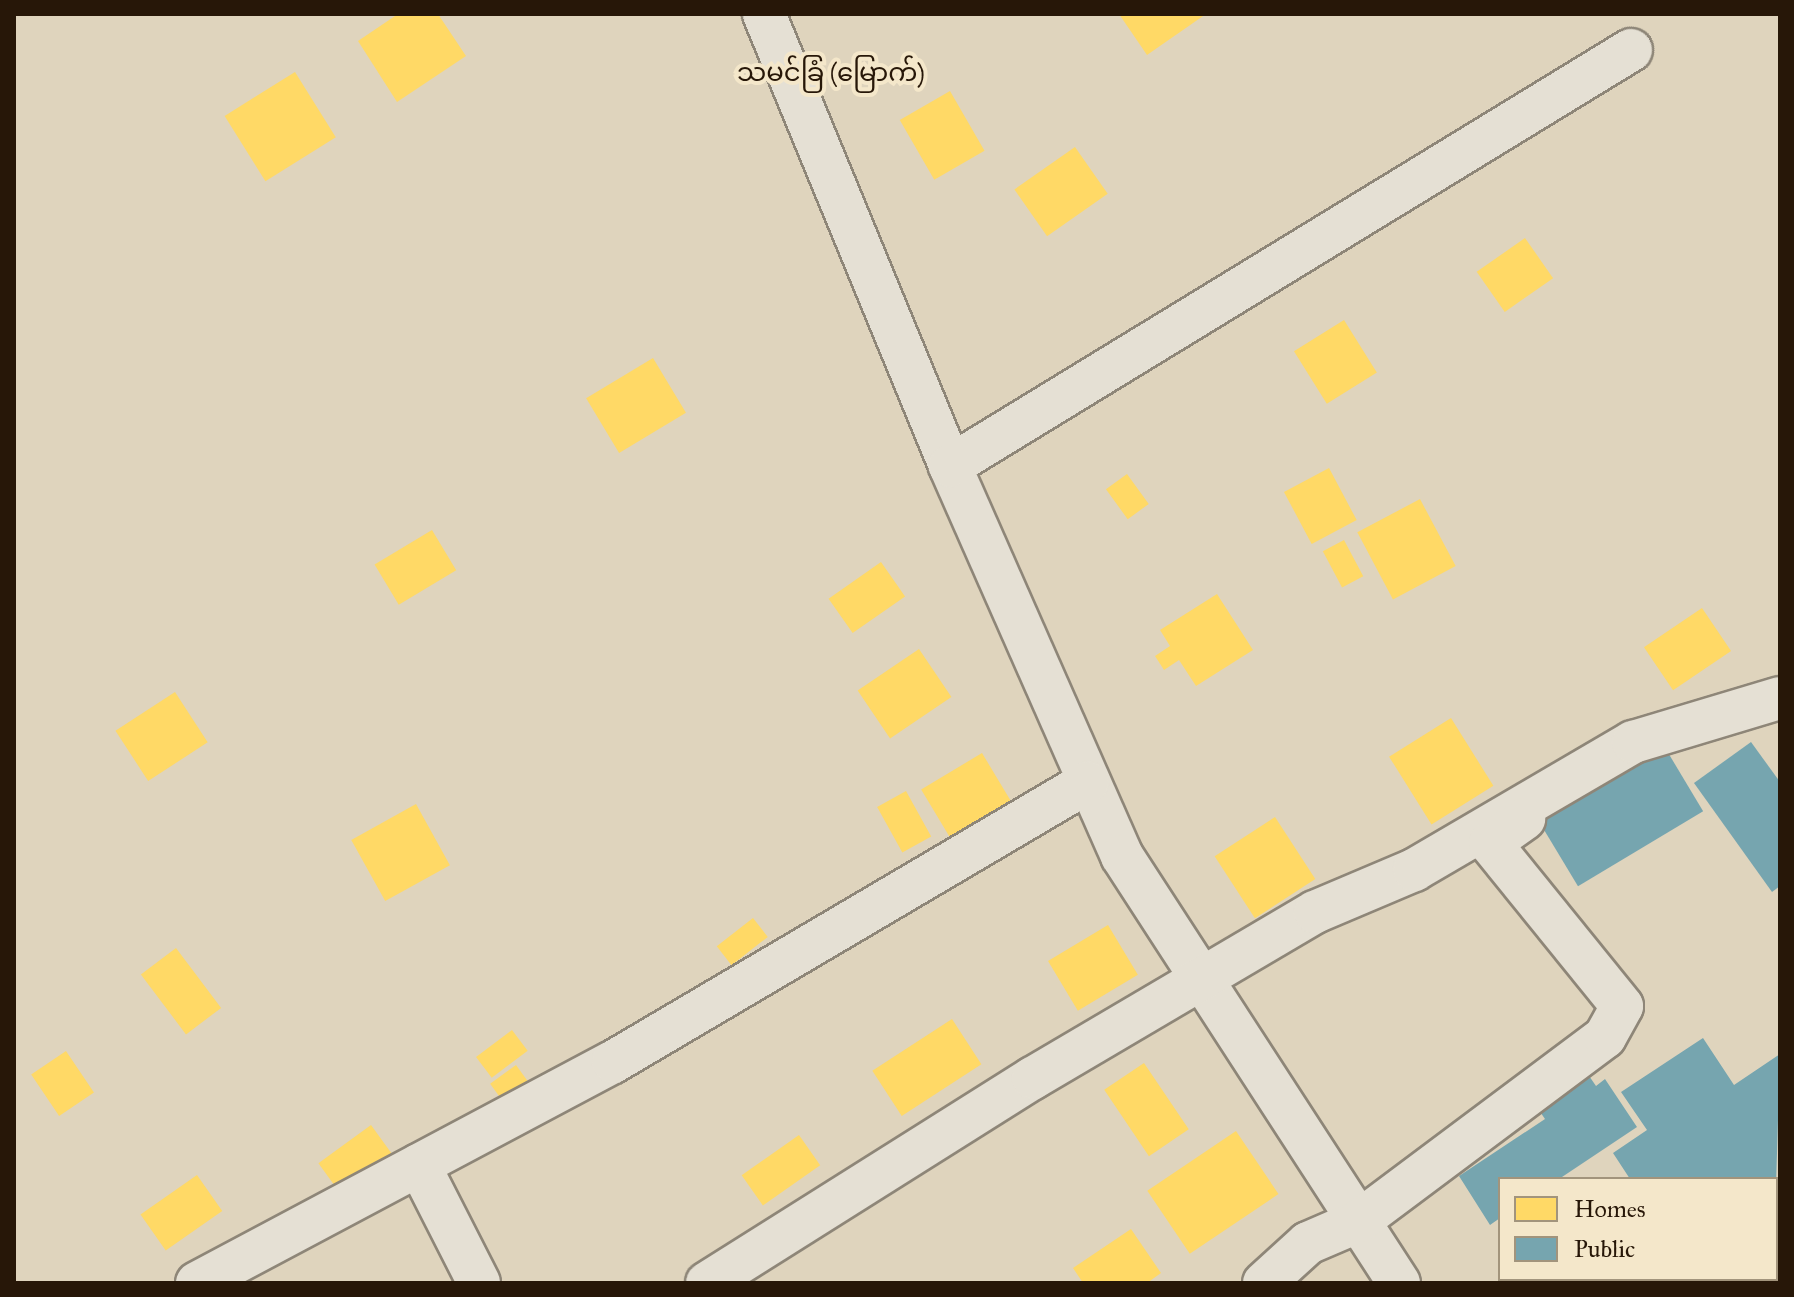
<!DOCTYPE html>
<meta charset="utf-8">
<style>
body{margin:0}
#map{position:relative;width:1794px;height:1297px;overflow:hidden;background:#dfd4bd;font-family:"IM FELL Great Primer","Noto Sans Myanmar",serif}
div>[style]{position:absolute}
.homes>*{inset:0;background:#ffd966;transform-origin:0 0}
.public>*{inset:0;background:#76a5af;transform-origin:0 0}
.roads{filter:drop-shadow(2px 0 #8e8678) drop-shadow(-2px 0 #8e8678) drop-shadow(0 2px #8e8678) drop-shadow(0 -2px #8e8678)}
.minor>*{height:42px;margin:-21px;padding:0 21px;transform-origin:21px;border-radius:21px;background:#e5e0d4}
span{translate:-50% -50%;white-space:nowrap;text-align:center;line-height:1.15;-webkit-text-stroke:8px #f4e7ca;paint-order:stroke}
.quarter-label{font-size:26px;color:#271708}
.frame{position:absolute;inset:0;border:16px solid #271708;pointer-events:none}
.legend{position:absolute;left:1498px;top:1177px;width:280px;height:104px;box-sizing:border-box;background:#f4e7ca;border:2px solid #a2947c;margin:0;padding:10px 14px;list-style:none;font-size:24px;color:#271708}
.legend li{display:flex;align-items:center;gap:16px;height:40px}
.legend b{width:40px;border:2px solid #a2947c}
</style>
<div id="map">
<div class="homes">
<div style="clip-path:polygon(398px 14px,438px 14px,466px 56px,397px 102px,358px 41px)"></div>
<div style="clip-path:polygon(1119px 14px,1206px 14px,1147px 55px)"></div>
<div style="left:295px;top:72px;width:77px;height:83px;rotate:58deg"></div>
<div style="left:950px;top:91px;width:69px;height:58px;rotate:60deg"></div>
<div style="left:1075px;top:147px;width:57px;height:74px;rotate:55deg"></div>
<div style="left:1525px;top:238px;width:49px;height:59px;rotate:55deg"></div>
<div style="left:1344px;top:320px;width:62px;height:59px;rotate:58deg"></div>
<div style="left:653px;top:358px;width:64px;height:78px;rotate:59deg"></div>
<div style="left:1329px;top:468px;width:59px;height:51px;rotate:62deg"></div>
<div style="left:1127px;top:474px;width:37px;height:26px;rotate:54deg"></div>
<div style="left:1420px;top:499px;width:76px;height:71px;rotate:62deg"></div>
<div style="left:432px;top:530px;width:47px;height:67px;rotate:59deg"></div>
<div style="left:1344px;top:540px;width:41px;height:24px;rotate:62deg"></div>
<div style="left:881px;top:562px;width:42px;height:64px;rotate:55deg"></div>
<div style="clip-path:polygon(1217px 594px,1253px 650px,1196px 686px,1179px 660px,1164px 670px,1155px 656px,1170px 646px,1160px 630px)"></div>
<div style="left:1702px;top:608px;width:52px;height:70px;rotate:56deg"></div>
<div style="left:919px;top:649px;width:58px;height:74px;rotate:56deg"></div>
<div style="left:175px;top:692px;width:60px;height:71px;rotate:57deg"></div>
<div style="left:1451px;top:718px;width:80px;height:73px;rotate:58deg"></div>
<div style="left:982px;top:753px;width:63px;height:71px;rotate:59deg"></div>
<div style="left:906px;top:791px;width:52px;height:33px;rotate:61deg"></div>
<div style="left:416px;top:804px;width:70px;height:74px;rotate:61deg"></div>
<div style="left:1275px;top:817px;width:74px;height:72px;rotate:57deg"></div>
<div style="left:753px;top:918px;width:24px;height:46px;rotate:52deg"></div>
<div style="left:1108px;top:925px;width:58px;height:70px;rotate:59deg"></div>
<div style="left:176px;top:948px;width:75px;height:44px;rotate:53deg"></div>
<div style="left:952px;top:1019px;width:54px;height:95px;rotate:57deg"></div>
<div style="left:512px;top:1030px;width:26px;height:45px;rotate:53deg"></div>
<div style="left:66px;top:1051px;width:50px;height:42px;rotate:56deg"></div>
<div style="left:1144px;top:1063px;width:80px;height:48px;rotate:56deg"></div>
<div style="left:516px;top:1065px;width:29px;height:32px;rotate:54deg"></div>
<div style="left:371px;top:1125px;width:41px;height:65px;rotate:54deg"></div>
<div style="left:1236px;top:1131px;width:76px;height:107px;rotate:56deg"></div>
<div style="left:799px;top:1135px;width:37px;height:70px;rotate:55deg"></div>
<div style="left:197px;top:1175px;width:44px;height:69px;rotate:55deg"></div>
<div style="clip-path:polygon(1131px 1229px,1161px 1273px,1147px 1283px,1083px 1283px,1073px 1268px)"></div>
</div>
<div class="public">
<div style="clip-path:polygon(1751px 742px,1780px 782px,1780px 886px,1772px 892px,1694px 783px)"></div>
<div style="left:1664px;top:746px;width:76px;height:146px;rotate:59deg"></div>
<div style="clip-path:polygon(1703px 1038px,1734px 1085px,1780px 1054px,1776px 1186px,1776px 1179px,1630px 1179px,1613px 1153px,1647px 1130px,1621px 1092px)"></div>
<div style="clip-path:polygon(1585px 1070px,1596px 1086px,1605px 1079px,1637px 1127px,1559px 1179px,1500px 1179px,1500px 1218px,1490px 1225px,1459px 1176px,1545px 1119px,1534px 1103px)"></div>
<div style="clip-path:polygon(1776px 1217px,1780px 1223px,1776px 1265px)"></div>
</div>
<div class="roads">
<div class="minor">
<div style="left:764px;top:14px;width:489px;rotate:67.6deg"></div>
<div style="left:950px;top:466px;width:426px;rotate:66.2deg"></div>
<div style="left:1122px;top:856px;width:509px;rotate:57.03deg"></div>
<div style="left:950px;top:466px;width:798px;rotate:-31.42deg"></div>
<div style="left:419px;top:1165px;width:132px;rotate:63deg"></div>
<div style="left:197px;top:1283px;width:471px;rotate:-28deg"></div>
<div style="left:613px;top:1062px;width:551px;rotate:-30.52deg"></div>
<div style="left:707px;top:1283px;width:385px;rotate:-32.2deg"></div>
<div style="left:1033px;top:1078px;width:327px;rotate:-30.5deg"></div>
<div style="left:1315px;top:912px;width:108px;rotate:-23deg"></div>
<div style="left:1414px;top:870px;width:254px;rotate:-30.3deg"></div>
<div style="left:1633px;top:742px;width:153px;rotate:-16.7deg"></div>
<div style="left:1264px;top:1283px;width:59px;rotate:-42.3deg"></div>
<div style="left:1308px;top:1243px;width:56px;rotate:-23.3deg"></div>
<div style="left:1359px;top:1221px;width:307px;rotate:-36.8deg"></div>
<div style="left:1605px;top:1037px;width:35px;rotate:-61deg"></div>
<div style="left:1622px;top:1006px;width:210px;rotate:-129deg"></div>
<div style="left:1490px;top:843px;width:42px;rotate:-35.2deg"></div>
<div style="left:1643px;top:1283px;width:4px;rotate:-76deg"></div>
</div>
</div>
<div class="quarter-label">
<span style="left:831px;top:73px">သမင်ခြံ (မြောက်)</span>
</div>
<div class="frame"></div>
<ul class="legend">
<li><b style="height:22px;background:#ffd966"></b>Homes</li>
<li><b style="height:22px;background:#76a5af"></b>Public</li>
</ul>
</div>
